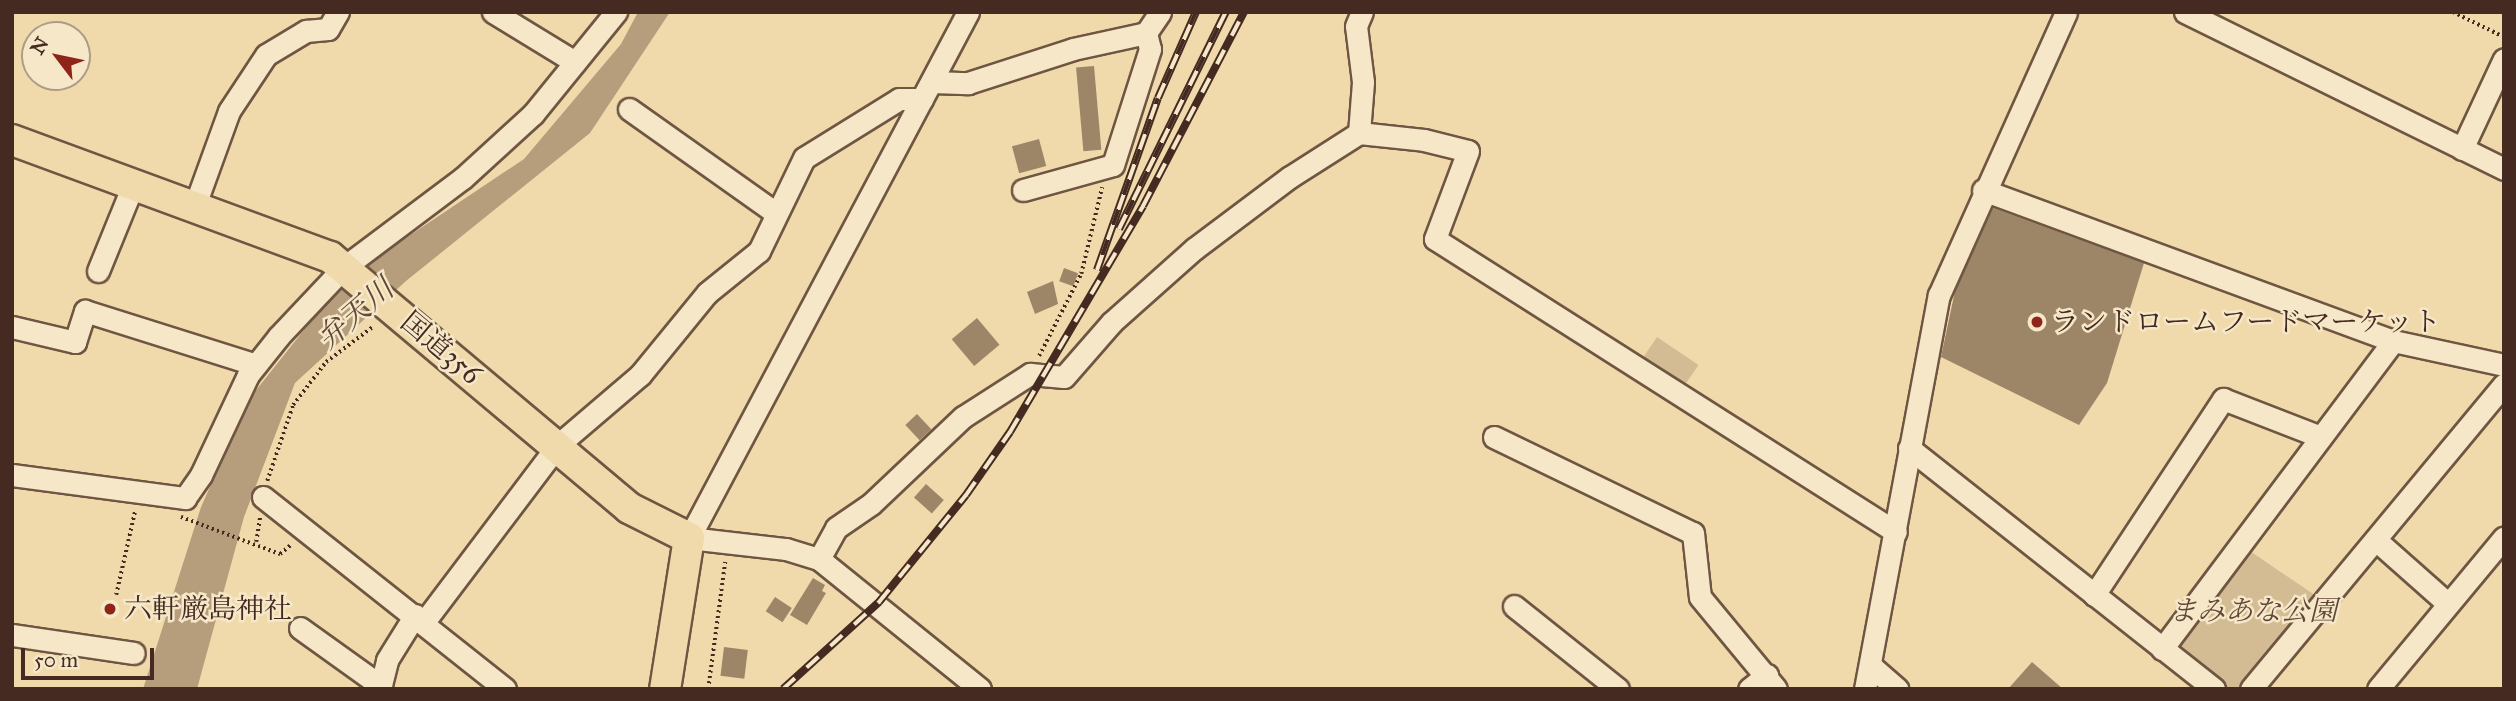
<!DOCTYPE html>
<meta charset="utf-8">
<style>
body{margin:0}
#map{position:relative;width:2516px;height:701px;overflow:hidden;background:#f0daab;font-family:"IM FELL Great Primer","Noto Serif JP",serif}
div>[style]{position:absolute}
.green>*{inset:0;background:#d3bc93;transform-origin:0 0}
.water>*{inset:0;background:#b69e7c}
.building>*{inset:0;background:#9d8668;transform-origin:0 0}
.path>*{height:3.5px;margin-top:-1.75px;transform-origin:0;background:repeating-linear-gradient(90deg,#442a20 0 2px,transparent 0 5.5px)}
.roads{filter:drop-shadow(2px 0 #6f5643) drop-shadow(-2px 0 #6f5643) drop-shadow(0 2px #6f5643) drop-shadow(0 -2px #6f5643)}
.minor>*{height:21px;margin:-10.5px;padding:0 10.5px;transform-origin:10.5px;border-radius:10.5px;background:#f5e7c8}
.highway>*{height:30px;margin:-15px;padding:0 15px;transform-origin:15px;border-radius:15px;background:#f0daab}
.rail>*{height:8px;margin-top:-4px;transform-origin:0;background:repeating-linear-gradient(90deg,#f5e7c8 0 16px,#442a20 0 32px);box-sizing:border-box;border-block:2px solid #442a20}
.dots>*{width:19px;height:19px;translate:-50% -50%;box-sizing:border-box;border:4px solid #f5e7c8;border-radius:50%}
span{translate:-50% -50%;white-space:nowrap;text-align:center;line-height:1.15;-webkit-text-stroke:5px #f5e7c8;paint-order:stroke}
.poi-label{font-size:28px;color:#442a20}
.left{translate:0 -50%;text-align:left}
.street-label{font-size:28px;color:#442a20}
.park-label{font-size:28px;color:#614737;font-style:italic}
.water-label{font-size:30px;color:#604737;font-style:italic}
.frame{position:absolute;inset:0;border:14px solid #442a20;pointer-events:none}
.north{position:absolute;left:21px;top:21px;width:70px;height:70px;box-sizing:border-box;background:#f5e7c8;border:2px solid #ae9b85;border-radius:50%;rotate:302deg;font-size:19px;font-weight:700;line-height:28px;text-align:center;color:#442a20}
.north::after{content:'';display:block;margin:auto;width:24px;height:32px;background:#8f2418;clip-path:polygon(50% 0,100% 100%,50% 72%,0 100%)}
.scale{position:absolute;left:21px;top:648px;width:133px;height:32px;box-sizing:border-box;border:4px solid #442a20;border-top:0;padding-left:9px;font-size:21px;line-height:24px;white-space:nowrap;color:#442a20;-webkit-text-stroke:5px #f5e7c8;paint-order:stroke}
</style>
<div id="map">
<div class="green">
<div style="left:1657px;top:337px;width:50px;height:33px;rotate:34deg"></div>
<div style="clip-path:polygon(2247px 549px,2319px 598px,2244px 689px,2219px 689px,2171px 650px)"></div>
</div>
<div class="water">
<div style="clip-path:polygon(638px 12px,670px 12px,590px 133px,406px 281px,295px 383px,244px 517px,197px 689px,143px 689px,201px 507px,249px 399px,311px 321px,361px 268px,524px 159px,621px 44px)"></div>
</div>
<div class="building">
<div style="left:1094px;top:66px;width:84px;height:18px;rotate:85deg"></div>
<div style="left:1039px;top:139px;width:28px;height:28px;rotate:75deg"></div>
<div style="clip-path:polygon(1993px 208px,2144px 263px,2107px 383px,2079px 425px,1941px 357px,1955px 291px)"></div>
<div style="left:1064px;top:268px;width:15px;height:14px;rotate:20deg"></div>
<div style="clip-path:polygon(1053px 281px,1058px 304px,1035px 314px,1027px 292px)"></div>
<div style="left:977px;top:318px;width:35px;height:33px;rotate:50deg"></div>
<div style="left:917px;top:414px;width:21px;height:16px;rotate:47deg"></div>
<div style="left:926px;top:484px;width:24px;height:18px;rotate:42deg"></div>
<div style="clip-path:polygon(813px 578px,825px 585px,822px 591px,826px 593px,807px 625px,790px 615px)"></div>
<div style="left:775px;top:597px;width:20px;height:17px;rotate:33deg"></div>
<div style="left:724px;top:647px;width:24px;height:29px;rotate:7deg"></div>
<div style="clip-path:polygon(2032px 662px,2063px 689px,2008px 689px)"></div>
</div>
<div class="path">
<div style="left:2453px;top:12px;width:52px;rotate:26.1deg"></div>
<div style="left:1039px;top:356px;width:92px;rotate:-62.9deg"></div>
<div style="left:1081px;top:274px;width:89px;rotate:-76.4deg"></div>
<div style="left:267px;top:481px;width:80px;rotate:-71.1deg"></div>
<div style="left:293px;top:405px;width:54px;rotate:-52.5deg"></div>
<div style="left:326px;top:362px;width:60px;rotate:-36.9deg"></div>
<div style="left:181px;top:517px;width:106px;rotate:20.5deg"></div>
<div style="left:280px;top:554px;width:16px;rotate:-40deg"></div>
<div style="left:256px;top:542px;width:26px;rotate:-81deg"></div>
<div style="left:116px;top:595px;width:86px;rotate:-77.3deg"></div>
<div style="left:708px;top:689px;width:128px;rotate:-82.4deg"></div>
</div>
<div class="roads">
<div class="minor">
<div style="left:493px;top:12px;width:96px;rotate:31.4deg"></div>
<div style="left:968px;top:12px;width:595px;rotate:117.94deg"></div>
<div style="left:689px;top:538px;width:98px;rotate:6.5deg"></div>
<div style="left:786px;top:549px;width:34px;rotate:17deg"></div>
<div style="left:819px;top:559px;width:207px;rotate:38.9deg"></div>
<div style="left:2185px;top:12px;width:356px;rotate:26.2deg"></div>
<div style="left:932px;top:82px;width:36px;rotate:2deg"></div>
<div style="left:968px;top:83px;width:110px;rotate:-17.9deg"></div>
<div style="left:1073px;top:49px;width:75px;rotate:-12.4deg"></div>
<div style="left:1146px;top:33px;width:25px;rotate:-56deg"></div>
<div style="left:629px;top:109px;width:180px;rotate:35.3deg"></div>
<div style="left:1359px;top:133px;width:65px;rotate:6.1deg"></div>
<div style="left:1424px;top:140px;width:45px;rotate:14deg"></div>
<div style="left:1468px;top:151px;width:94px;rotate:110.6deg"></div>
<div style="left:1435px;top:239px;width:546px;rotate:32.44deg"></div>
<div style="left:2462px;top:149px;width:99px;rotate:-65deg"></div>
<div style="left:1023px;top:190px;width:93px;rotate:-15.5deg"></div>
<div style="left:1113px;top:165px;width:122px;rotate:-72.3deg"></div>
<div style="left:1150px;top:49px;width:16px;rotate:-104deg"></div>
<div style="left:1983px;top:190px;width:437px;rotate:20.2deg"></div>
<div style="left:2393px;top:341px;width:114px;rotate:12.2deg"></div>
<div style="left:195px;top:205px;width:100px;rotate:-70.1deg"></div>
<div style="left:229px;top:111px;width:67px;rotate:-56.5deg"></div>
<div style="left:266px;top:55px;width:47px;rotate:-31deg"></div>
<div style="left:306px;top:31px;width:22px;rotate:-5deg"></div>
<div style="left:328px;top:29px;width:20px;rotate:-60deg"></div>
<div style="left:98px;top:271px;width:95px;rotate:-67.8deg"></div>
<div style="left:12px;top:327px;width:65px;rotate:13.4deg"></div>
<div style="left:75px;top:342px;width:33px;rotate:-72deg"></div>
<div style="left:85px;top:311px;width:179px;rotate:17.5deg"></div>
<div style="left:1494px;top:437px;width:221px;rotate:25.8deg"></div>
<div style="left:1693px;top:533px;width:64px;rotate:83.8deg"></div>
<div style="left:1700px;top:597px;width:119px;rotate:50.4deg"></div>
<div style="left:1909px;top:448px;width:389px;rotate:38.3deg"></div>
<div style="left:12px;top:475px;width:175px;rotate:7.6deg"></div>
<div style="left:185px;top:498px;width:28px;rotate:-55deg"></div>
<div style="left:201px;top:475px;width:110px;rotate:-64.8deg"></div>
<div style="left:248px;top:375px;width:50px;rotate:-51.5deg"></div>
<div style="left:279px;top:336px;width:93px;rotate:-46.7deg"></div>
<div style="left:343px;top:268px;width:150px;rotate:-36.9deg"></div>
<div style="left:463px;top:178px;width:95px;rotate:-42.4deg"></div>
<div style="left:533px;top:114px;width:132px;rotate:-50.9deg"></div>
<div style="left:263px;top:497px;width:309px;rotate:38.4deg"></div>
<div style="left:2376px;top:540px;width:96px;rotate:41.6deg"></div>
<div style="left:819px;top:559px;width:35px;rotate:-61deg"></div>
<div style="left:836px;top:528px;width:42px;rotate:-34.4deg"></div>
<div style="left:871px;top:504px;width:127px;rotate:-43.4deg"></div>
<div style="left:963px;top:417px;width:80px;rotate:-32.7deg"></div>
<div style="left:1030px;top:374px;width:34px;rotate:5deg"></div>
<div style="left:1064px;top:377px;width:73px;rotate:-48.9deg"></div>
<div style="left:1112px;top:322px;width:110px;rotate:-41.7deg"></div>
<div style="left:1194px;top:249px;width:120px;rotate:-36.9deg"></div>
<div style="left:1290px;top:177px;width:82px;rotate:-32.5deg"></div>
<div style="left:1359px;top:133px;width:51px;rotate:-85.5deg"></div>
<div style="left:1363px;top:82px;width:56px;rotate:-97.1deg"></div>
<div style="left:1356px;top:26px;width:15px;rotate:-67deg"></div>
<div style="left:2094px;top:595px;width:235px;rotate:-56.6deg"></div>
<div style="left:2223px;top:399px;width:105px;rotate:21.2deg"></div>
<div style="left:1514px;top:606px;width:133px;rotate:38.6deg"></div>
<div style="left:424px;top:622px;width:222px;rotate:-52.9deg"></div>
<div style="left:558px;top:445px;width:108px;rotate:-40.5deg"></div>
<div style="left:640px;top:375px;width:106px;rotate:-50.7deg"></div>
<div style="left:707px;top:293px;width:67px;rotate:-38.9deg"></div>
<div style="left:759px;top:251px;width:103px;rotate:-64.2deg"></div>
<div style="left:804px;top:158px;width:112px;rotate:-31.8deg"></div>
<div style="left:899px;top:99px;width:23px"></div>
<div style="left:300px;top:628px;width:100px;rotate:35.6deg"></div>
<div style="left:12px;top:635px;width:123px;rotate:8.4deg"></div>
<div style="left:2162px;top:649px;width:385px;rotate:-53.1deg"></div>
<div style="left:1871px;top:666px;width:35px;rotate:41deg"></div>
<div style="left:380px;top:689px;width:30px;rotate:-76deg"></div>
<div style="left:387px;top:660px;width:53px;rotate:-58.1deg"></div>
<div style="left:1749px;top:689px;width:23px;rotate:-38deg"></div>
<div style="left:1865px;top:689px;width:401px;rotate:-79.4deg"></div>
<div style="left:1939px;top:295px;width:310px;rotate:-65.8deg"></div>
<div style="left:2251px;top:689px;width:396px;rotate:-50.3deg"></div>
<div style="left:2378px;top:689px;width:197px;rotate:-50.3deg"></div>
</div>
<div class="highway">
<div style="left:12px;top:140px;width:339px;rotate:20.2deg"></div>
<div style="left:330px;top:257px;width:390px;rotate:40deg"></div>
<div style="left:629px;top:508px;width:67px;rotate:26.6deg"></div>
<div style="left:689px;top:538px;width:153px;rotate:99deg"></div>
</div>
</div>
<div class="rail">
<div style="left:1119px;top:229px;width:242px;rotate:-63.8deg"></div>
<div style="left:1097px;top:270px;width:182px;rotate:-70.5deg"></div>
<div style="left:1158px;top:98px;width:94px;rotate:-66.2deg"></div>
<div style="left:783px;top:689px;width:130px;rotate:-42.2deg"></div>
<div style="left:879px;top:602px;width:138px;rotate:-50.9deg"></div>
<div style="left:966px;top:495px;width:77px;rotate:-55.1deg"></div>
<div style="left:1010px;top:432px;width:262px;rotate:-59.5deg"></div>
<div style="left:1143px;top:206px;width:219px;rotate:-62.5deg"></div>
</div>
<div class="dots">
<div style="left:2037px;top:322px;background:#8f2418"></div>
<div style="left:110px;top:609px;background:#8f2418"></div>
</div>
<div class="poi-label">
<span class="left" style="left:2051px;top:322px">ランドロームフードマーケット</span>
<span class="left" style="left:124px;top:609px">六軒厳島神社</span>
</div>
<div class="street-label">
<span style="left:441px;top:348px;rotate:40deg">国道356</span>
</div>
<div class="park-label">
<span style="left:2253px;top:611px">まみあな公園</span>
</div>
<div class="water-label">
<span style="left:355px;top:314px;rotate:-41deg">弁天川</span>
</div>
<div class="frame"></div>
<div class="north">N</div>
<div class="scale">50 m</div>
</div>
